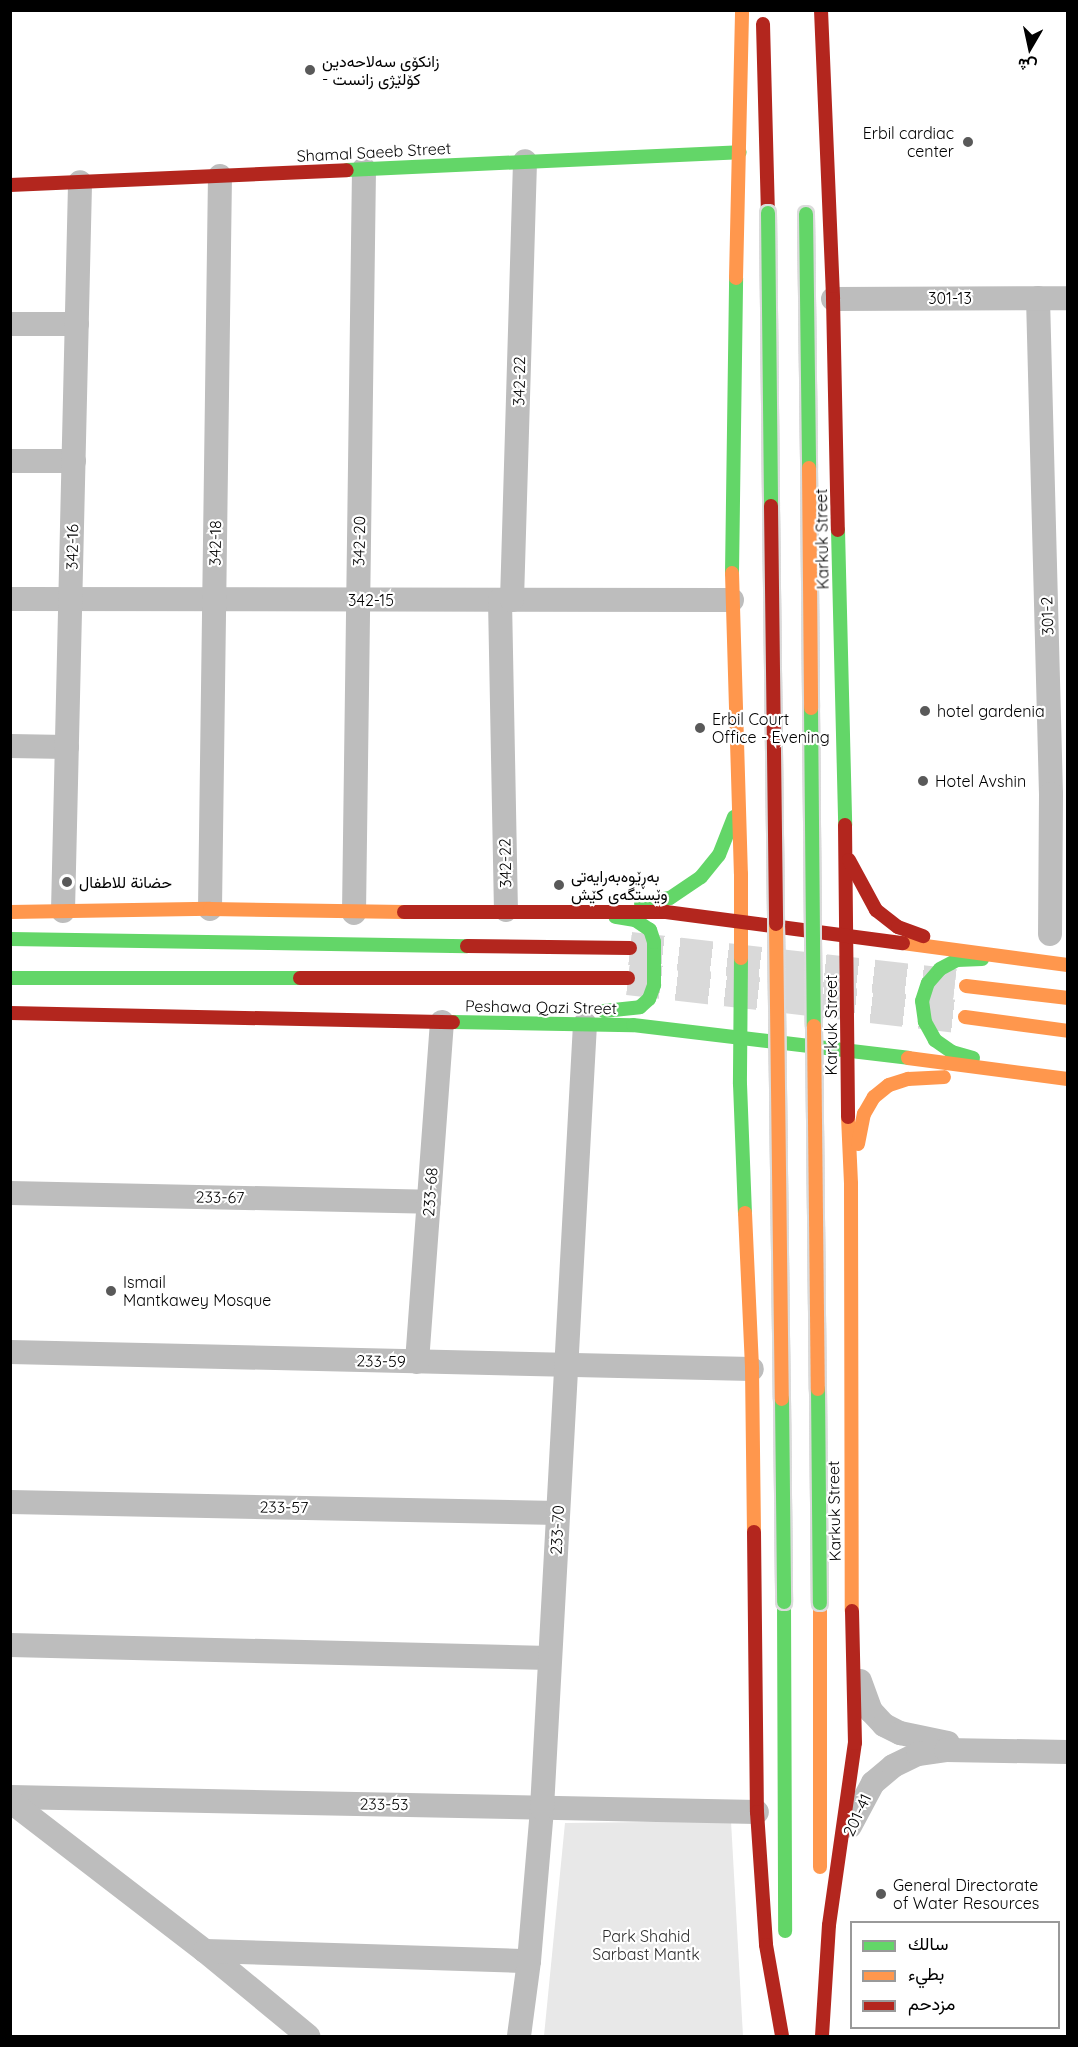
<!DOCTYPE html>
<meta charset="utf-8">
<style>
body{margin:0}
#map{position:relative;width:1078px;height:2047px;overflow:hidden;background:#fff;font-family:Quicksand,Vazirmatn,sans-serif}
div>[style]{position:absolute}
.green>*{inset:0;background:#e8e8e8}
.highway-tunnel>*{height:33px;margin-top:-16.5px;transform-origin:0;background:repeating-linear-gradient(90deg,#d9d9d9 0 33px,transparent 0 49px)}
.street>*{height:24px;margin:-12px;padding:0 12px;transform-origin:12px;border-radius:12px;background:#bdbdbd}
.fast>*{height:14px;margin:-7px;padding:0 7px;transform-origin:7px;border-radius:7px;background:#63d668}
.slow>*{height:14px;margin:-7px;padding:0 7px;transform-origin:7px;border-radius:7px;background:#ff974d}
.jam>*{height:14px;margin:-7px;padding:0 7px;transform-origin:7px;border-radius:7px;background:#b3261e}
.bridges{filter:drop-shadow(2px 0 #dbdbdb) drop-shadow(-2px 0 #dbdbdb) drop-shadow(0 2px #dbdbdb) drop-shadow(0 -2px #dbdbdb)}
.fast-bridge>*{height:14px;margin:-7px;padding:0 7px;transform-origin:7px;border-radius:7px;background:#63d668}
.slow-bridge>*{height:14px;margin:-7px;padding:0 7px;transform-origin:7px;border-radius:7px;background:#ff974d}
.jam-bridge>*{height:14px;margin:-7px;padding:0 7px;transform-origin:7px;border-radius:7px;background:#b3261e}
.dots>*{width:16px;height:16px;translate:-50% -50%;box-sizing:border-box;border:3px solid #fff;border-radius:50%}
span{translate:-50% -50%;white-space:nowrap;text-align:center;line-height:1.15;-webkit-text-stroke:4.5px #fff;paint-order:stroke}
.poi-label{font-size:16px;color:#000}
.left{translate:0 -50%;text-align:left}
.right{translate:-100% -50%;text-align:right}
.street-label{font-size:16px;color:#000}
.park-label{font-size:16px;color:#2c2c2c}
.frame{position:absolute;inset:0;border:12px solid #000;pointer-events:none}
.legend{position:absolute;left:850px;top:1921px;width:210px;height:108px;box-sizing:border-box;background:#fff;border:2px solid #999;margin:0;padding:8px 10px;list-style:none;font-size:18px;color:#000}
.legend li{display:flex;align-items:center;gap:12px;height:30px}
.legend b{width:30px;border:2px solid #999}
.north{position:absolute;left:1000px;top:18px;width:60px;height:60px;-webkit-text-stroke:4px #fff;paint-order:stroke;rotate:189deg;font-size:16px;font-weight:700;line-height:24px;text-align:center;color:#000}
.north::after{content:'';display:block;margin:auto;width:21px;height:27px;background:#000;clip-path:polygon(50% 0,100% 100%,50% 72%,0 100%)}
</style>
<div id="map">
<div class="green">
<div style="clip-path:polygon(731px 1821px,743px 2036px,544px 2036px,565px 1823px)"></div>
</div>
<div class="highway-tunnel">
<div style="left:630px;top:948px;width:327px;rotate:6.5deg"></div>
<div style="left:628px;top:978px;width:339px;rotate:6.6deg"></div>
</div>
<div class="street">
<div style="left:1038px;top:298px;width:496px;rotate:88.5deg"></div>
<div style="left:1051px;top:794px;width:140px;rotate:90.4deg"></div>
<div style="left:833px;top:299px;width:235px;rotate:-0.2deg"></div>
<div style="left:10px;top:324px;width:67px"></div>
<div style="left:10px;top:461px;width:64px"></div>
<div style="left:10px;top:599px;width:722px;rotate:0.08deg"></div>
<div style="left:500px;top:600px;width:310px;rotate:88.9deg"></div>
<div style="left:512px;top:600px;width:439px;rotate:-88.3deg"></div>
<div style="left:10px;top:746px;width:57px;rotate:1deg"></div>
<div style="left:210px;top:909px;width:733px;rotate:-89.22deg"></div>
<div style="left:63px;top:911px;width:729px;rotate:-88.66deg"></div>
<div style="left:354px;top:913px;width:744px;rotate:-89.23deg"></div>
<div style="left:10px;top:1193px;width:419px;rotate:1.2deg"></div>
<div style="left:10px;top:1352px;width:742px;rotate:1.31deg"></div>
<div style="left:417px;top:1362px;width:341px;rotate:-85.8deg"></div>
<div style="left:10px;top:1502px;width:548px;rotate:1.15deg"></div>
<div style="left:10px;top:1645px;width:540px;rotate:1.38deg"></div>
<div style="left:860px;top:1681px;width:32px;rotate:70deg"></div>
<div style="left:871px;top:1711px;width:19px;rotate:47deg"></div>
<div style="left:884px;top:1725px;width:18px;rotate:27deg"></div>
<div style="left:900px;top:1733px;width:49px;rotate:11.8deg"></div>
<div style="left:10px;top:1797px;width:747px;rotate:1.15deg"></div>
<div style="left:10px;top:1801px;width:246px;rotate:37.6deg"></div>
<div style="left:205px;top:1951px;width:134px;rotate:39.5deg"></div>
<div style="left:850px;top:1826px;width:49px;rotate:-61.9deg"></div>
<div style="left:873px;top:1783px;width:26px;rotate:-40deg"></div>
<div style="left:893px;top:1766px;width:28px;rotate:-26deg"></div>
<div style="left:918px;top:1754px;width:28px;rotate:-8deg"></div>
<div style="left:946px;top:1750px;width:122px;rotate:0.9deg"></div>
<div style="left:205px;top:1951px;width:324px;rotate:1.8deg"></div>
<div style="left:519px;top:2036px;width:76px;rotate:-82.4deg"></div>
<div style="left:529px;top:1961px;width:154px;rotate:-85.1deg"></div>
<div style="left:542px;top:1808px;width:785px;rotate:-86.86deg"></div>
</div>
<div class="fast">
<div style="left:347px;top:170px;width:393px;rotate:-2.6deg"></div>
<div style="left:838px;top:530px;width:295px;rotate:88.6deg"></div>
<div style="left:732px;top:573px;width:295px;rotate:-89.2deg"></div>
<div style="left:641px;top:903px;width:29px;rotate:-10deg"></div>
<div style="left:670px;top:898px;width:37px;rotate:-34deg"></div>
<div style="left:701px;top:877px;width:28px;rotate:-51deg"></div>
<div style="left:719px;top:855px;width:41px;rotate:-68.5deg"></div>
<div style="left:10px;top:939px;width:457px;rotate:0.9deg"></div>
<div style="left:741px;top:958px;width:126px;rotate:90.5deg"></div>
<div style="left:740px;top:1084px;width:129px;rotate:87.8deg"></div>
<div style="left:10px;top:978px;width:290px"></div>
<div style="left:604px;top:1011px;width:36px;rotate:-6deg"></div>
<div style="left:640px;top:1007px;width:12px;rotate:-42deg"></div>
<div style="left:649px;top:999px;width:15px;rotate:-70deg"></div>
<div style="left:654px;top:985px;width:43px;rotate:-90deg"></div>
<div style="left:654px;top:942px;width:13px;rotate:-108deg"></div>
<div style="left:650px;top:930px;width:18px;rotate:-146deg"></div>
<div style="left:635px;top:920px;width:20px;rotate:-171deg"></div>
<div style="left:453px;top:1022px;width:180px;rotate:1deg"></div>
<div style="left:633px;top:1025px;width:277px;rotate:6.8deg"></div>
<div style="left:973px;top:1058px;width:22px;rotate:-164deg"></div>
<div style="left:952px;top:1052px;width:21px;rotate:-145deg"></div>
<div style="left:935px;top:1040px;width:21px;rotate:-119deg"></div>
<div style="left:925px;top:1022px;width:21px;rotate:-98deg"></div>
<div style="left:922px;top:1001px;width:19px;rotate:-72deg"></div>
<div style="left:928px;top:983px;width:18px;rotate:-49deg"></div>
<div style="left:940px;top:969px;width:19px;rotate:-28deg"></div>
<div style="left:957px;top:960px;width:25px;rotate:-2deg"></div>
<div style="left:784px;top:1602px;width:329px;rotate:89.8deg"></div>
</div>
<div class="slow">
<div style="left:736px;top:278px;width:268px;rotate:-88.7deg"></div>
<div style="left:732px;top:573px;width:301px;rotate:88.3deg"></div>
<div style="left:741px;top:874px;width:84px;rotate:90deg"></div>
<div style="left:10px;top:912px;width:200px;rotate:-0.9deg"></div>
<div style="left:210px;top:909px;width:194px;rotate:0.9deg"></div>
<div style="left:903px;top:943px;width:166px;rotate:7.6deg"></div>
<div style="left:966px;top:986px;width:103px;rotate:6.7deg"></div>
<div style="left:965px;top:1017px;width:104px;rotate:7.7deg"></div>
<div style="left:908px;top:1058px;width:161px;rotate:7.5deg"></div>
<div style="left:848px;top:1117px;width:67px;rotate:87.4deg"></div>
<div style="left:851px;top:1184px;width:427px;rotate:89.9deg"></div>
<div style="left:858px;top:1144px;width:31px;rotate:-79deg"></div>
<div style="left:864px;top:1114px;width:20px;rotate:-60deg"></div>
<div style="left:874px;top:1097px;width:19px;rotate:-39deg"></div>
<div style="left:889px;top:1085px;width:20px;rotate:-18deg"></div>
<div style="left:908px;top:1079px;width:36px;rotate:-3deg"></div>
<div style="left:745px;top:1213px;width:156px;rotate:87.4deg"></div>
<div style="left:752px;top:1369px;width:163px;rotate:89.3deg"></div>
<div style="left:820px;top:1603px;width:264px;rotate:90deg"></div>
</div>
<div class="jam">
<div style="left:821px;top:10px;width:289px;rotate:87.6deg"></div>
<div style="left:833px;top:299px;width:231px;rotate:88.8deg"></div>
<div style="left:763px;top:24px;width:189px;rotate:88.5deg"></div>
<div style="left:10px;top:185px;width:337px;rotate:-2.5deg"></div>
<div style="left:845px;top:825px;width:292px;rotate:89.4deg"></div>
<div style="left:849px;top:860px;width:57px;rotate:61.6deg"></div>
<div style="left:876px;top:910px;width:28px;rotate:38deg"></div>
<div style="left:898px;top:927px;width:27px;rotate:20deg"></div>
<div style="left:404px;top:912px;width:262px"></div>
<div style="left:666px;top:912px;width:239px;rotate:7.5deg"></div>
<div style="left:467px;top:946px;width:163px;rotate:0.7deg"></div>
<div style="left:300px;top:978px;width:328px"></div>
<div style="left:10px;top:1013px;width:443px;rotate:1.2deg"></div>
<div style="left:754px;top:1532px;width:280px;rotate:89.4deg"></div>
<div style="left:757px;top:1812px;width:133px;rotate:86.1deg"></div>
<div style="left:766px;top:1945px;width:92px;rotate:80deg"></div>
<div style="left:822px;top:2036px;width:111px;rotate:-86.4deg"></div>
<div style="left:829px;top:1925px;width:184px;rotate:-81.9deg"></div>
<div style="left:855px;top:1743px;width:132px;rotate:-91.3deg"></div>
</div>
<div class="bridges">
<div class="fast-bridge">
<div style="left:768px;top:213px;width:293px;rotate:89.4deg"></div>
<div style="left:806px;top:214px;width:254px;rotate:89.3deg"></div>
<div style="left:811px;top:708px;width:318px;rotate:89.5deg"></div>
<div style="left:818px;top:1389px;width:214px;rotate:89.5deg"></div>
<div style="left:782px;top:1399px;width:203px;rotate:89.4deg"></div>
</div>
<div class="slow-bridge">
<div style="left:809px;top:468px;width:240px;rotate:89.5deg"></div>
<div style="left:776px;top:924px;width:475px;rotate:89.3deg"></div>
<div style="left:814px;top:1026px;width:363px;rotate:89.4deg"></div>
</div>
<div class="jam-bridge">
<div style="left:771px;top:506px;width:418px;rotate:89.3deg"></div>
</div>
</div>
<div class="dots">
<div style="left:310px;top:70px;background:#595959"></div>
<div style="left:968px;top:142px;background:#595959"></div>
<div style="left:925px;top:711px;background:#595959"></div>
<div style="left:700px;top:728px;background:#595959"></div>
<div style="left:923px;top:781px;background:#595959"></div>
<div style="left:67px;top:882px;background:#595959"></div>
<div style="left:559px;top:885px;background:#595959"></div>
<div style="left:111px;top:1291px;background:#595959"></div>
<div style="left:881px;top:1894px;background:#595959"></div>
</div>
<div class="poi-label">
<span class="left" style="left:322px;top:70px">زانکۆی سەلاحەدین<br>- کۆلێژی زانست</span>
<span class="right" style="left:954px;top:142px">Erbil cardiac<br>center</span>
<span class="left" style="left:937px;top:711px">hotel gardenia</span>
<span class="left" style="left:712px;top:728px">Erbil Court<br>Office - Evening</span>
<span class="left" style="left:935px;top:781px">Hotel Avshin</span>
<span class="left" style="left:571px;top:885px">بەڕێوەبەرایەتی<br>وێستگەی کێش</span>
<span class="left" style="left:79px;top:882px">حضانة للاطفال</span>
<span class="left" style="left:123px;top:1291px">Ismail<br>Mantkawey Mosque</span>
<span class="left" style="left:893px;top:1894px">General Directorate<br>of Water Resources</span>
</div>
<div class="street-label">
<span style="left:374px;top:152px;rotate:-3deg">Shamal Saeeb Street</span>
<span style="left:950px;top:298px">301-13</span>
<span style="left:519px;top:381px;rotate:-89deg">342-22</span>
<span style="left:822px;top:539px;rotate:-91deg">Karkuk Street</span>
<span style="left:359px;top:541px;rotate:-89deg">342-20</span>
<span style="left:215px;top:543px;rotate:-89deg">342-18</span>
<span style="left:72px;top:547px;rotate:-89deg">342-16</span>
<span style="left:371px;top:600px">342-15</span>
<span style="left:1047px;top:616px;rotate:-92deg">301-2</span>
<span style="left:505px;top:863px;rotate:-91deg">342-22</span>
<span style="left:541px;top:1007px;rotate:1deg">Peshawa Qazi Street</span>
<span style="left:831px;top:1025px;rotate:-90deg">Karkuk Street</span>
<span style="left:430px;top:1192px;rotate:-86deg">233-68</span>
<span style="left:220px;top:1197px;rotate:1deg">233-67</span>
<span style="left:381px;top:1361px;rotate:1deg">233-59</span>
<span style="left:284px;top:1507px;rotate:1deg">233-57</span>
<span style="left:834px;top:1511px;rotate:-91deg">Karkuk Street</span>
<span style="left:557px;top:1530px;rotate:-87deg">233-70</span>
<span style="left:384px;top:1804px;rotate:1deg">233-53</span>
<span style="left:857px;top:1815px;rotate:-65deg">201-41</span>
</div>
<div class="park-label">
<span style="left:646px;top:1945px">Park Shahid<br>Sarbast Mantk</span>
</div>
<div class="frame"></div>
<ul class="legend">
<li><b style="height:8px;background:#63d668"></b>سالك</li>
<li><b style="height:8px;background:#ff974d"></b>بطيء</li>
<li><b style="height:8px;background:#b3261e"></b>مزدحم</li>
</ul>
<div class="north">ش</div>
</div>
